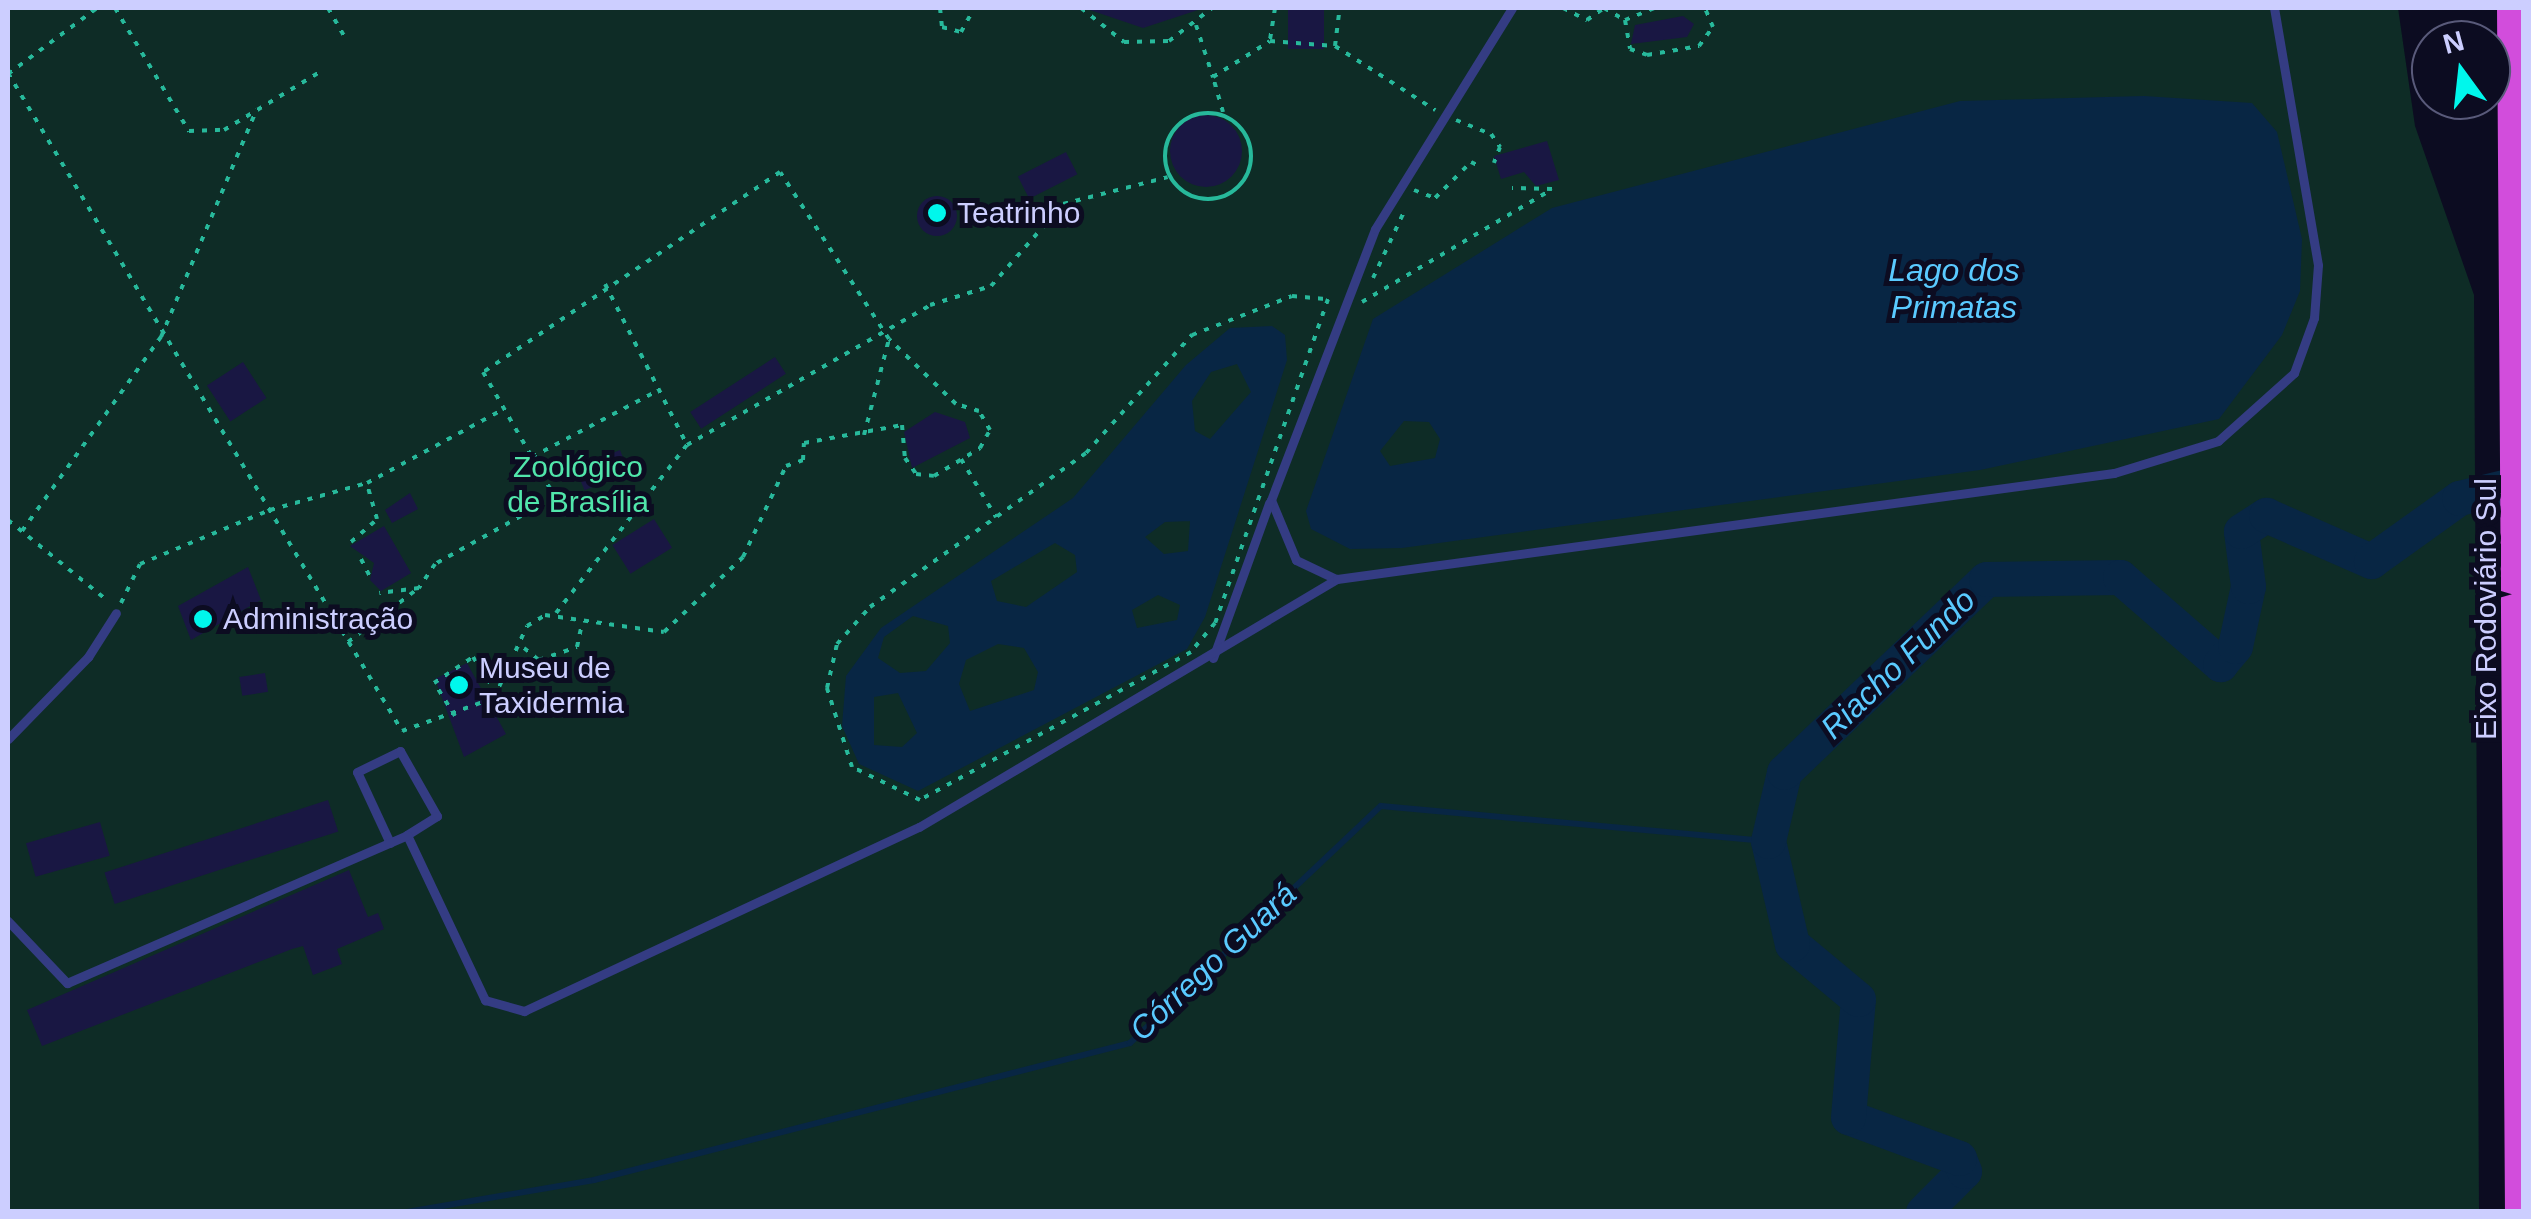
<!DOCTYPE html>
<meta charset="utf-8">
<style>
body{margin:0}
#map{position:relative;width:2531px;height:1219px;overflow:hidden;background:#0c0c21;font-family:Helvetica,sans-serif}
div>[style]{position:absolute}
.green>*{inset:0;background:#0e2c26}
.water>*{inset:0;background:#082644}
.stream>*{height:6px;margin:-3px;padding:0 3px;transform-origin:3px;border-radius:3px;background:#082644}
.river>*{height:35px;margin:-17.5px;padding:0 17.5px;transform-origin:17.5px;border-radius:17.5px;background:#082644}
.building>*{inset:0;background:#191743;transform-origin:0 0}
.round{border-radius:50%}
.path>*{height:4px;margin-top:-2px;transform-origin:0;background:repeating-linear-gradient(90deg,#27b99b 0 5px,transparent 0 13px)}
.path>.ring{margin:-2px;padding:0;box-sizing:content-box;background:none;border:4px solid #27b99b;border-radius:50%}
.service>*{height:9px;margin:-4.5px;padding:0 4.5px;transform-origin:4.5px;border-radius:4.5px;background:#343c83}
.trunk>*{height:28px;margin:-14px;padding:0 14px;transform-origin:14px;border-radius:14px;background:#d24ddc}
.dots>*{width:28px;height:28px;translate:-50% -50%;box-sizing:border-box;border:5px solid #0c0c21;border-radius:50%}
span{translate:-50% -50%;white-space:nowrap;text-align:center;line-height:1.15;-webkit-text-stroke:10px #0c0c21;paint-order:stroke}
.poi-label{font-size:30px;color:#ccceff}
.left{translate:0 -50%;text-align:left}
.park-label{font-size:30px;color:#51e6ab}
.street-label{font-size:30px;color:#ccceff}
.water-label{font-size:32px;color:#5acaff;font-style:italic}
.frame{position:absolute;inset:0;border:10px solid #ccceff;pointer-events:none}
.north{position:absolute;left:2411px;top:20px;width:100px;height:100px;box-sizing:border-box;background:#0c0c21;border:2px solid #595a7a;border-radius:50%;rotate:345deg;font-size:28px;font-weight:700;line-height:40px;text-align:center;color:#ccceff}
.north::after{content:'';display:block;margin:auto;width:35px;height:45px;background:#00f7ec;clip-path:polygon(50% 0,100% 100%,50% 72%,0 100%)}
</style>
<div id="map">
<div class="green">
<div style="clip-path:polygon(8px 8px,2398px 8px,2415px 126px,2474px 295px,2479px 1211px,8px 1211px)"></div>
</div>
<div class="water">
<div style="clip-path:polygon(evenodd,2144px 96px,2252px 103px,2277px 132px,2302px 239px,2300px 291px,2282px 335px,2219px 419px,1980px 470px,1402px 548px,1350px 549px,1311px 529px,1306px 511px,1373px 319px,1552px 208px,1960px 101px,2144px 96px,1404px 421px,1429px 422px,1440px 439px,1435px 458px,1390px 466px,1380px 451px,1404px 421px)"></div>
<div style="clip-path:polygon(evenodd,1272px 326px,1285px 335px,1287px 360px,1205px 617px,1187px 649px,918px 791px,859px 764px,842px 726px,846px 676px,881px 628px,1073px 498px,1186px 365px,1230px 328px,1272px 326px,1237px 364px,1251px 392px,1210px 439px,1195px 431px,1192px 401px,1211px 372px,1237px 364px,1272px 326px,1190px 521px,1188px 551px,1164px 554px,1145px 537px,1165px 522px,1190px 521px,1272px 326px,1055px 543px,1075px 555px,1077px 572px,1026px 607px,997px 601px,991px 581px,1055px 543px,1272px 326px,1158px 595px,1180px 605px,1177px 620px,1137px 628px,1132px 610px,1158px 595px,1272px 326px,913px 616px,948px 626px,950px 643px,926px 671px,900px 673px,878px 658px,884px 637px,913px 616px,1272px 326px,998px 644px,1024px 648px,1038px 672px,1034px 690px,970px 711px,959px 684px,966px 660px,998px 644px,1272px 326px,898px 693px,917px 733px,902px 747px,874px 745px,874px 697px,898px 693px)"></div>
</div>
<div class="stream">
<div style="left:407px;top:1212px;width:190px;rotate:-9.7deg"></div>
<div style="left:594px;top:1180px;width:553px;rotate:-14.34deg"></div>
<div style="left:1130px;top:1043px;width:345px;rotate:-43.4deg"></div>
<div style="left:1381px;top:806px;width:389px;rotate:5.2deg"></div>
</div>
<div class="river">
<div style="left:1923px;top:1212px;width:58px;rotate:-45deg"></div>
<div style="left:1964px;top:1171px;width:14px;rotate:-111deg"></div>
<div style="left:1959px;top:1158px;width:118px;rotate:-159.7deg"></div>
<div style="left:1848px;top:1117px;width:118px;rotate:-85.2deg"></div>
<div style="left:1858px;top:999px;width:86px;rotate:-140.2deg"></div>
<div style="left:1792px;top:944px;width:106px;rotate:-103.1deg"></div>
<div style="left:1768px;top:841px;width:71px;rotate:-76.9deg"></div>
<div style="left:1784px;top:772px;width:279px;rotate:-43.7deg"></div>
<div style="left:1986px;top:579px;width:134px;rotate:-0.9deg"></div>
<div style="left:2120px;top:577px;width:133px;rotate:41deg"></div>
<div style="left:2220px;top:664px;width:23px;rotate:-50deg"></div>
<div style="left:2235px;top:646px;width:61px;rotate:-77.8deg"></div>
<div style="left:2248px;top:586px;width:55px;rotate:-97.3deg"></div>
<div style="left:2241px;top:531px;width:30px;rotate:-33deg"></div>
<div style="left:2266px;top:515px;width:115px;rotate:23.7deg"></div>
<div style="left:2371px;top:561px;width:108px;rotate:-35.6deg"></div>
<div style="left:2459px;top:498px;width:67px;rotate:-13.8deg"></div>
</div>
<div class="building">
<div style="clip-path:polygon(1084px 8px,1204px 8px,1143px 28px)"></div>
<div style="left:1288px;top:8px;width:36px;height:41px"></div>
<div style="clip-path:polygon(1683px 16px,1694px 24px,1687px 37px,1631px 44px,1635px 25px)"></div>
<div class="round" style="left:1170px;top:115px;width:72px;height:72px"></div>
<div style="clip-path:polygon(1547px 141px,1559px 180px,1536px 186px,1524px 172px,1501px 179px,1494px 156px)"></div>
<div style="left:1066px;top:152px;width:25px;height:54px;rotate:63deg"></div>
<div class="round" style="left:917px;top:196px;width:40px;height:40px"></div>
<div style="left:775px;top:357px;width:20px;height:101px;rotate:57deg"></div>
<div style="left:243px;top:362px;width:43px;height:43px;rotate:57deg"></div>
<div style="clip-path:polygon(935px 412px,965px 422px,970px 438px,912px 468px,904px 432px)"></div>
<div style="left:620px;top:450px;width:24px;height:48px;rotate:68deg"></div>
<div style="clip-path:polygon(410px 493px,418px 509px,392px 523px,385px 510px)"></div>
<div style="left:654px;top:519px;width:34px;height:49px;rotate:58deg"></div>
<div style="clip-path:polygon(384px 526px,411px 573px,381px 591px,370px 580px,374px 563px,350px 546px)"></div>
<div style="clip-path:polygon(248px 567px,261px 600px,191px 640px,178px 606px)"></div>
<div style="clip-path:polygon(467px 663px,506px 734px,464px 757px,435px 679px)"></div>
<div style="left:265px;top:673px;width:19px;height:26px;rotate:81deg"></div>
<div style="left:328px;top:800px;width:33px;height:235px;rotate:72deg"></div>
<div style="left:100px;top:822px;width:35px;height:77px;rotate:74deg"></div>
<div style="clip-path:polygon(349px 870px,368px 917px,378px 913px,384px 929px,337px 949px,342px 964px,313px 975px,303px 946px,292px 949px,42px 1046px,27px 1010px)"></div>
</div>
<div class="path">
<div style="left:115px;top:8px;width:144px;rotate:59deg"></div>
<div style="left:189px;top:131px;width:35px;rotate:-2deg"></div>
<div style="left:224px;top:130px;width:110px;rotate:-31.2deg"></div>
<div style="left:328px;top:8px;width:34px;rotate:60deg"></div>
<div style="left:940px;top:8px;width:19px;rotate:84deg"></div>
<div style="left:942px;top:27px;width:20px;rotate:15deg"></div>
<div style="left:961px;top:32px;width:25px;rotate:-61deg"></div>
<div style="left:1081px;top:8px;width:55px;rotate:38.3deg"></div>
<div style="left:1124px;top:42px;width:45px;rotate:-1.3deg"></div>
<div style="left:1169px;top:41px;width:54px;rotate:-37.5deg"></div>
<div style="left:1275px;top:8px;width:33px;rotate:99deg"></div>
<div style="left:1270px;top:41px;width:65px;rotate:4.4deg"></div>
<div style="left:1335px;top:46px;width:38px;rotate:-83deg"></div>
<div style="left:1563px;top:8px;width:27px;rotate:27deg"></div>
<div style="left:1587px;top:20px;width:21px;rotate:-35deg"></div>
<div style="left:1604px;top:8px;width:24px;rotate:30deg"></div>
<div style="left:1625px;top:20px;width:29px;rotate:80deg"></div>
<div style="left:1630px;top:49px;width:18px;rotate:19deg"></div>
<div style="left:1647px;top:55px;width:53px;rotate:-9.8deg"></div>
<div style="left:1699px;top:46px;width:24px;rotate:-54deg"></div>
<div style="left:1713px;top:27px;width:21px;rotate:-113deg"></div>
<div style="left:1625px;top:20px;width:32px;rotate:-22deg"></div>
<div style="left:1196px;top:25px;width:55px;rotate:71.9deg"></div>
<div style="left:1335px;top:46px;width:119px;rotate:32.6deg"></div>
<div style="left:8px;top:73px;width:767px;rotate:59.09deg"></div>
<div style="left:402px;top:731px;width:98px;rotate:-19.7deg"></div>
<div style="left:494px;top:698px;width:79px;rotate:-65.4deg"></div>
<div style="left:527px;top:626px;width:21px;rotate:-31deg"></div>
<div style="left:545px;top:615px;width:120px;rotate:8.1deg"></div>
<div style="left:664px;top:632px;width:109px;rotate:-43.5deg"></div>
<div style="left:743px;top:557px;width:101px;rotate:-64.7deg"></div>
<div style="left:786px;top:466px;width:18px;rotate:-19deg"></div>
<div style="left:803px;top:460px;width:17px;rotate:-87deg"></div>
<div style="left:804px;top:443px;width:100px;rotate:-10.4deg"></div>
<div style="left:902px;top:425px;width:33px;rotate:85deg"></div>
<div style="left:905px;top:458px;width:19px;rotate:55deg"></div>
<div style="left:916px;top:474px;width:18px;rotate:6deg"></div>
<div style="left:934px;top:476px;width:54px;rotate:-31.3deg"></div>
<div style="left:980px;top:448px;width:21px;rotate:-61deg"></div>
<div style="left:990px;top:430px;width:22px;rotate:-120deg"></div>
<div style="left:979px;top:411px;width:24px;rotate:-163deg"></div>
<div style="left:956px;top:404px;width:93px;rotate:-135.9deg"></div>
<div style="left:889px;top:339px;width:199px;rotate:-123.1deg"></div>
<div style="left:780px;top:172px;width:358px;rotate:146deg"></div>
<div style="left:483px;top:372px;width:144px;rotate:60.1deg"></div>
<div style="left:555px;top:497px;width:137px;rotate:150.8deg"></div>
<div style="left:435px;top:564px;width:29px;rotate:124deg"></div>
<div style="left:419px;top:588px;width:40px;rotate:172.9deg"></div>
<div style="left:8px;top:74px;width:111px;rotate:-36.6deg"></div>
<div style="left:1223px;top:112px;width:36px;rotate:-106deg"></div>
<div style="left:1213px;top:77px;width:67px;rotate:-32.3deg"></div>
<div class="ring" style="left:1165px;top:113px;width:82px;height:82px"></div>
<div style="left:1456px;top:120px;width:38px;rotate:22deg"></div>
<div style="left:1491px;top:134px;width:16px;rotate:55deg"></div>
<div style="left:1500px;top:147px;width:17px;rotate:111deg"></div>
<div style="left:1414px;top:190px;width:22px;rotate:21deg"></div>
<div style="left:1435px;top:198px;width:51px;rotate:-45deg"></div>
<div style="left:1471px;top:162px;width:9px;rotate:27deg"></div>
<div style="left:1373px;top:278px;width:71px;rotate:-64.9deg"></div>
<div style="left:605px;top:284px;width:181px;rotate:63deg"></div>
<div style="left:1292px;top:296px;width:36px;rotate:5deg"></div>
<div style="left:1328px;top:299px;width:343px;rotate:109.2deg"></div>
<div style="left:1215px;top:623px;width:38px;rotate:130deg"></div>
<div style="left:1191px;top:652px;width:309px;rotate:151.4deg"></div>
<div style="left:920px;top:800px;width:76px;rotate:-154.1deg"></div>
<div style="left:852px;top:767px;width:83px;rotate:-107.6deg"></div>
<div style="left:827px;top:688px;width:45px;rotate:-77.2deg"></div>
<div style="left:837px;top:644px;width:50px;rotate:-48.3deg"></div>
<div style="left:870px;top:607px;width:265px;rotate:-35.5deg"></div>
<div style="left:1086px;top:453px;width:159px;rotate:-48.1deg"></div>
<div style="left:1192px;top:335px;width:107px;rotate:-21.3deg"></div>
<div style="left:1362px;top:302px;width:221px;rotate:-30.7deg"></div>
<div style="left:1552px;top:189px;width:40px;rotate:-178.6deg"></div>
<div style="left:864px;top:435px;width:99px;rotate:-75.4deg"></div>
<div style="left:532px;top:457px;width:144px;rotate:-27.8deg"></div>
<div style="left:961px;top:459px;width:68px;rotate:58.9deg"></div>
<div style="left:8px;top:520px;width:129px;rotate:39deg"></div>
<div style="left:22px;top:531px;width:239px;rotate:-54.4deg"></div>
<div style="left:161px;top:337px;width:247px;rotate:-67.2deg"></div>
<div style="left:351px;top:542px;width:35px;rotate:-41deg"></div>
<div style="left:377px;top:519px;width:37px;rotate:-106deg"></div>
<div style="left:361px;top:559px;width:18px;rotate:63deg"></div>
<div style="left:121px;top:603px;width:43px;rotate:-64deg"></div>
<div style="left:140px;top:564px;width:141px;rotate:-22.6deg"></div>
<div style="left:270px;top:510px;width:101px;rotate:-15.6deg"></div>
<div style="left:367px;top:483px;width:156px;rotate:-28.4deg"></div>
<div style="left:556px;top:613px;width:213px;rotate:-52.1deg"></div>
<div style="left:687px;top:445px;width:280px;rotate:-29.9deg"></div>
<div style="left:930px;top:305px;width:64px;rotate:-17.3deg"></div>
<div style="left:991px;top:286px;width:109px;rotate:-48.7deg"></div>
<div style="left:1063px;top:204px;width:108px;rotate:-14.4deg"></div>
<div style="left:348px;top:642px;width:86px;rotate:-37.4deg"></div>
<div style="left:524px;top:648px;width:19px;rotate:39deg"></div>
<div style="left:539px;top:660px;width:40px;rotate:-18.9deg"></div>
<div style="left:577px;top:647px;width:24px;rotate:-78deg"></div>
<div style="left:455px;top:716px;width:39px;rotate:-122deg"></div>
<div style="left:434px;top:683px;width:47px;rotate:-33.7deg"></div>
<div style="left:473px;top:657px;width:33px;rotate:57deg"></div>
</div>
<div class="service">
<div style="left:1336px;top:579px;width:44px;rotate:-154.6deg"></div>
<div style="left:1296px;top:560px;width:65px;rotate:-112.6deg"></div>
<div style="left:1271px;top:500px;width:290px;rotate:-69deg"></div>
<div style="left:1375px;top:229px;width:260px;rotate:-58.2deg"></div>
<div style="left:1213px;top:658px;width:165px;rotate:-70.1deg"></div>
<div style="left:8px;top:739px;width:115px;rotate:-45.7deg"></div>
<div style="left:88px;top:657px;width:52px;rotate:-57.5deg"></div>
<div style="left:390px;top:843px;width:78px;rotate:-114.9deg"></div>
<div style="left:357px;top:772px;width:48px;rotate:-26deg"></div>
<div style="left:400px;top:751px;width:75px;rotate:60.4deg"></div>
<div style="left:437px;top:816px;width:36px;rotate:148deg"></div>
<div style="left:407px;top:835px;width:183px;rotate:64.7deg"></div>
<div style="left:485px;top:1000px;width:41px;rotate:15.8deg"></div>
<div style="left:524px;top:1011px;width:436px;rotate:-25deg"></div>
<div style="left:919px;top:827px;width:486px;rotate:-30.7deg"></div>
<div style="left:1337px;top:579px;width:784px;rotate:-7.77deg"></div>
<div style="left:2114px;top:473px;width:109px;rotate:-17.1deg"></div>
<div style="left:2218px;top:441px;width:102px;rotate:-41.8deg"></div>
<div style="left:2294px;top:373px;width:59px;rotate:-70deg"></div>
<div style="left:2314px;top:318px;width:53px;rotate:-85.7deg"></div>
<div style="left:2318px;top:265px;width:261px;rotate:-99.7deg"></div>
<div style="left:8px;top:921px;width:86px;rotate:46.4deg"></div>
<div style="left:67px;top:983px;width:371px;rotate:-23.5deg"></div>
</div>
<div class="trunk">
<div style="left:2511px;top:8px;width:1204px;rotate:89.62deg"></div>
</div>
<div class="dots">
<div style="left:937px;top:213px;background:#00f7ec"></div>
<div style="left:203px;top:619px;background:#00f7ec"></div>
<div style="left:459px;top:685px;background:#00f7ec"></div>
</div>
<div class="poi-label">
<span class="left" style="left:957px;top:213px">Teatrinho</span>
<span class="left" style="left:223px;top:619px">Administração</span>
<span class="left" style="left:479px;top:685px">Museu de<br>Taxidermia</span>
</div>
<div class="park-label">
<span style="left:578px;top:484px">Zoológico<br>de Brasília</span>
</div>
<div class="street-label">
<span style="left:2486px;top:609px;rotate:-90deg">Eixo Rodoviário Sul</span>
</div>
<div class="water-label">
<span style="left:1954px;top:289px">Lago dos<br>Primatas</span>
<span style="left:1898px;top:664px;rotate:-44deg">Riacho Fundo</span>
<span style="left:1213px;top:962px;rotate:-43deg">Córrego Guará</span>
</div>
<div class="frame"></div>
<div class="north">N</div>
</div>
